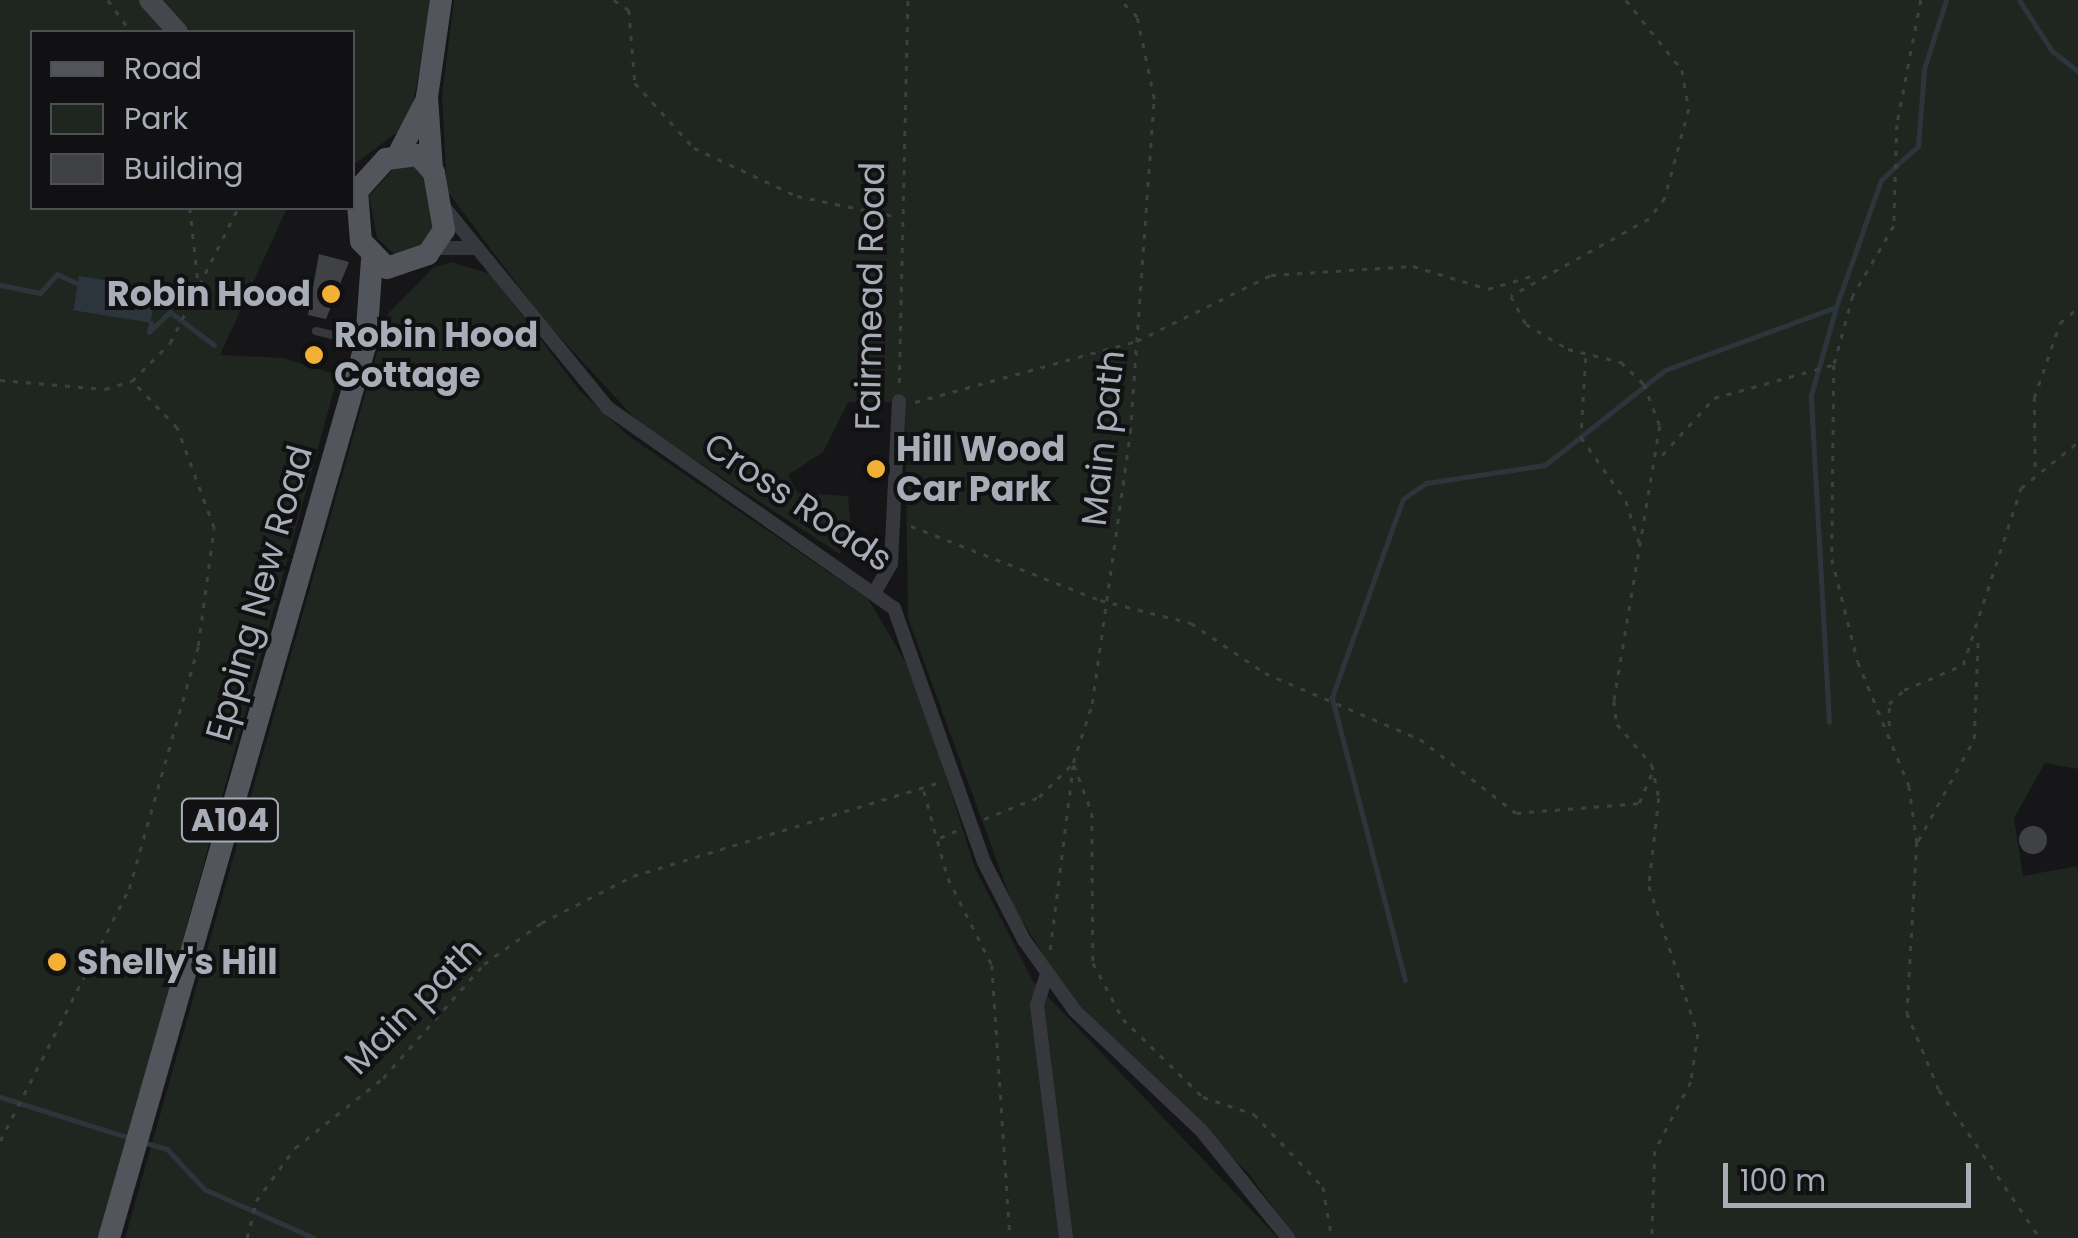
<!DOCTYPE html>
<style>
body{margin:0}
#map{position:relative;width:2078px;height:1238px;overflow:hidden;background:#161618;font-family:Poppins,sans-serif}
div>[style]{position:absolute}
.green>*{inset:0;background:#1e261f}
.water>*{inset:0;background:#2c353c;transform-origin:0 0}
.stream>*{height:5px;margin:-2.5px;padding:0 2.5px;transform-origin:2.5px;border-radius:2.5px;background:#2c353c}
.building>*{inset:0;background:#404145}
.round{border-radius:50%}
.path>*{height:2.5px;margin-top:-1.25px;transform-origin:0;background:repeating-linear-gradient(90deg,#3d3f44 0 5px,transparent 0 13px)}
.lane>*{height:8px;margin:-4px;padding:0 4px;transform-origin:4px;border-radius:4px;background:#37383d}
.street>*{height:14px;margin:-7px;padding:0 7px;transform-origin:7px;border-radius:7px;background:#37383d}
.secondary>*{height:20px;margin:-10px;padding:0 10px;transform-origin:10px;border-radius:10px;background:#45474d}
.primary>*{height:22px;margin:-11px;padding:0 11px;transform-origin:11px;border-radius:11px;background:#53555c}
.dots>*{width:28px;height:28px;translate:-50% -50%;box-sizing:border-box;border:5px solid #111113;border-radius:50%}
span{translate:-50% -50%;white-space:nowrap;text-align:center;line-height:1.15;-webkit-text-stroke:8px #111113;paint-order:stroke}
.shield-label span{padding:2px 8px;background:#111113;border:2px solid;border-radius:8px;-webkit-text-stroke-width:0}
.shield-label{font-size:32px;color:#a8adb8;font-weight:700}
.poi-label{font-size:35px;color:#a8adb8;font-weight:700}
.right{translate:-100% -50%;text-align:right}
.left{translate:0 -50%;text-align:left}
.street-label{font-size:35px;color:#a8adb8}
.legend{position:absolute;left:30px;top:30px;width:325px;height:180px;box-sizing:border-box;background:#111113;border:2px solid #4d4f55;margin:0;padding:12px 18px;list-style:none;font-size:30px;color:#a8adb8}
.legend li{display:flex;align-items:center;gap:20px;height:50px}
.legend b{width:50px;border:2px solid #4d4f55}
.scale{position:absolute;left:1723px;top:1163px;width:248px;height:45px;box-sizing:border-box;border:5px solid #a8adb8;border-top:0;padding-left:12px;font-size:30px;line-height:35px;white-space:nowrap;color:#a8adb8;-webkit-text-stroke:8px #111113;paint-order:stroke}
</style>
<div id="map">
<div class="green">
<div style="clip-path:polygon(evenodd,0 0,142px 0,168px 32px,32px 32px,32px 208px,287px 208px,220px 355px,283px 358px,338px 375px,101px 1238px,0 1238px,0 0,79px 277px,151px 322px,74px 311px,79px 277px)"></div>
<div style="clip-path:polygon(160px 0,431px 0,410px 123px,353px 165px,352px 32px,186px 32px)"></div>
<div style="clip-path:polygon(454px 0,2078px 0,2078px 769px,2045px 763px,2014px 818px,2023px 876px,2078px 866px,2078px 1238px,1295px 1238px,1249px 1174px,1073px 1001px,1014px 908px,908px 618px,905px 402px,848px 402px,823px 452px,788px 475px,798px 493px,848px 496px,851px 531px,840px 554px,641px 425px,544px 320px,447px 191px,442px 95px)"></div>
<div style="clip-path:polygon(401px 160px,421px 171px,437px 217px,428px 243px,396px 256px,377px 238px,369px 196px)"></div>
<div style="clip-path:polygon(451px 262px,491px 274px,579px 390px,630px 437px,868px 599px,915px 678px,975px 868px,1033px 981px,1278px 1238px,125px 1238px,388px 314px,433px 268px)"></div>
</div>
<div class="water">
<div style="left:79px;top:276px;width:78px;height:35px;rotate:9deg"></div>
</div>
<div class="stream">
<div style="left:2019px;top:0;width:61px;rotate:57.1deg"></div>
<div style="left:2052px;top:51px;width:33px;rotate:38deg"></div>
<div style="left:1901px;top:161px;width:23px;rotate:-41deg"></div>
<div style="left:1918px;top:146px;width:77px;rotate:-85.5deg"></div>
<div style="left:1924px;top:69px;width:72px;rotate:-72.3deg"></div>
<div style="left:0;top:285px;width:41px;rotate:11.3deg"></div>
<div style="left:40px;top:293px;width:25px;rotate:-48deg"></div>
<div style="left:57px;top:274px;width:23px;rotate:25deg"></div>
<div style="left:151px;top:323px;width:9px;rotate:103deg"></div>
<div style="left:149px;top:332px;width:29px;rotate:-44deg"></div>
<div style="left:170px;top:312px;width:55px;rotate:36.9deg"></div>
<div style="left:1829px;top:722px;width:327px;rotate:-93.2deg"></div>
<div style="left:1811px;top:395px;width:91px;rotate:-74.1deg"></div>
<div style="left:1405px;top:980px;width:292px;rotate:-104.5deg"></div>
<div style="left:1332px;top:697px;width:210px;rotate:-70.3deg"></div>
<div style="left:1403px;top:499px;width:28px;rotate:-35deg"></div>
<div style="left:1426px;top:483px;width:120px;rotate:-8.6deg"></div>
<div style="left:1545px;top:465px;width:153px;rotate:-38.4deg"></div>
<div style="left:1665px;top:370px;width:182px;rotate:-20.2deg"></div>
<div style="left:1836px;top:307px;width:135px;rotate:-70.5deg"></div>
<div style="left:1881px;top:180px;width:23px;rotate:-43deg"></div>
<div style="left:0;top:1097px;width:136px;rotate:17.5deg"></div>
<div style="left:146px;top:1143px;width:22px;rotate:16deg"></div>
<div style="left:167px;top:1149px;width:54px;rotate:47.2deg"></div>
<div style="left:204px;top:1189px;width:120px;rotate:24deg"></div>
</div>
<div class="building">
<div style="clip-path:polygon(319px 254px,349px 262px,326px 319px,308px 315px)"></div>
<div class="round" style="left:2019px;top:826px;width:28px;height:28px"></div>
</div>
<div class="path">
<div style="left:108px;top:0;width:39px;rotate:54deg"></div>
<div style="left:614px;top:0;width:18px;rotate:34deg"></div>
<div style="left:629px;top:10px;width:73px;rotate:85.3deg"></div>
<div style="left:635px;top:83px;width:88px;rotate:47.8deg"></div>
<div style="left:694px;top:148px;width:114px;rotate:25deg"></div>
<div style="left:797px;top:196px;width:104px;rotate:11.6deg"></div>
<div style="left:1626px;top:0;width:90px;rotate:51.3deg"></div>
<div style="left:1682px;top:70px;width:40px;rotate:80deg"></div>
<div style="left:1689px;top:109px;width:92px;rotate:105.1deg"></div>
<div style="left:1665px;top:198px;width:26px;rotate:127deg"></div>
<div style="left:1649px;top:219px;width:158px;rotate:150.8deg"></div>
<div style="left:1511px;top:296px;width:32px;rotate:62deg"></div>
<div style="left:1526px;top:324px;width:49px;rotate:30.8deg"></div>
<div style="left:1568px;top:349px;width:55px;rotate:13.8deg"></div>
<div style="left:1621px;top:362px;width:32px;rotate:44deg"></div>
<div style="left:1644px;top:384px;width:45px;rotate:69.1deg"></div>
<div style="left:1660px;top:426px;width:279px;rotate:99.5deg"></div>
<div style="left:1614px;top:701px;width:23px;rotate:83deg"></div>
<div style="left:1617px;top:724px;width:54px;rotate:49.5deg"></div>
<div style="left:1652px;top:765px;width:34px;rotate:78deg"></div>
<div style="left:1659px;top:798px;width:89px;rotate:96.5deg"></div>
<div style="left:1649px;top:886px;width:156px;rotate:71.7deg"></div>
<div style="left:1698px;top:1034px;width:49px;rotate:98.3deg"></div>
<div style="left:1691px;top:1082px;width:78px;rotate:117.6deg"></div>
<div style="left:1655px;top:1151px;width:87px;rotate:92deg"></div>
<div style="left:1921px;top:0;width:127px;rotate:100.9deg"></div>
<div style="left:1897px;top:125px;width:101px;rotate:91.7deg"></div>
<div style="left:1894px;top:226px;width:81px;rotate:120.4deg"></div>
<div style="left:1853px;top:296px;width:72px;rotate:105.4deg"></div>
<div style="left:1834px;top:365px;width:194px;rotate:90.6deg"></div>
<div style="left:1832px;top:559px;width:106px;rotate:75.8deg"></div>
<div style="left:1858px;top:662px;width:134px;rotate:67.6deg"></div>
<div style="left:1909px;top:786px;width:57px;rotate:81.9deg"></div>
<div style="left:1917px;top:842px;width:171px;rotate:93.3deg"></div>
<div style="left:1907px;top:1013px;width:83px;rotate:67.4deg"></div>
<div style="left:1939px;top:1090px;width:179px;rotate:55.7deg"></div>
<div style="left:190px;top:208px;width:72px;rotate:83.7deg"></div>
<div style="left:1586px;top:358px;width:79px;rotate:93.6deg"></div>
<div style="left:1581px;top:437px;width:78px;rotate:54.9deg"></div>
<div style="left:1626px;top:501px;width:43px;rotate:72.4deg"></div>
<div style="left:0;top:380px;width:105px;rotate:4.9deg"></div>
<div style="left:105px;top:389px;width:28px;rotate:-17deg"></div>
<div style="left:132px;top:381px;width:54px;rotate:-45deg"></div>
<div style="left:170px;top:343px;width:151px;rotate:-63.3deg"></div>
<div style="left:899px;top:383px;width:383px;rotate:-88.7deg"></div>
<div style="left:915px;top:402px;width:230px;rotate:-15.4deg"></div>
<div style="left:1137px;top:341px;width:149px;rotate:-26.2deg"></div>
<div style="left:1271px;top:275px;width:142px;rotate:-3.6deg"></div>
<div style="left:1413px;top:266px;width:78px;rotate:17deg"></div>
<div style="left:1488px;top:289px;width:52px;rotate:-16.7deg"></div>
<div style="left:1662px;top:455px;width:77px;rotate:-47.6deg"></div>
<div style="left:1714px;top:398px;width:123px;rotate:-15.6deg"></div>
<div style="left:2035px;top:467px;width:69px;rotate:-90.8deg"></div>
<div style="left:2034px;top:398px;width:79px;rotate:-70.9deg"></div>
<div style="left:2060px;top:323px;width:23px;rotate:-40deg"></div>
<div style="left:911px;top:526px;width:203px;rotate:21.4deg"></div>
<div style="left:1100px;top:600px;width:94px;rotate:14.2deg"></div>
<div style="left:1191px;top:623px;width:89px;rotate:34deg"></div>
<div style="left:1265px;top:673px;width:168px;rotate:23.1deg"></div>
<div style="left:1420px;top:739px;width:121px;rotate:37.6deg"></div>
<div style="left:1516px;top:813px;width:123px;rotate:-4.6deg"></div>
<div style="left:1639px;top:803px;width:34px;rotate:-67deg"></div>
<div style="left:1889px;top:726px;width:22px;rotate:-90deg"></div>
<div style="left:1889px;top:704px;width:21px;rotate:-43deg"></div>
<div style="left:1904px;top:690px;width:64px;rotate:-23deg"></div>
<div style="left:1963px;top:665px;width:186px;rotate:-71.9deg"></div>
<div style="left:2021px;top:488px;width:73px;rotate:-38.9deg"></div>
<div style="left:1074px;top:765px;width:51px;rotate:69.4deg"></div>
<div style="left:1092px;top:813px;width:150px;rotate:89.6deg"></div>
<div style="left:1093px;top:963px;width:64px;rotate:61.8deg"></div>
<div style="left:1123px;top:1019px;width:112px;rotate:44.3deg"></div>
<div style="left:1203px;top:1097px;width:54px;rotate:18.4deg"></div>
<div style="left:1254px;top:1114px;width:100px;rotate:46.6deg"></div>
<div style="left:1323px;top:1187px;width:52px;rotate:80deg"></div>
<div style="left:924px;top:791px;width:90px;rotate:74.6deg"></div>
<div style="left:948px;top:878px;width:97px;rotate:63.2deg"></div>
<div style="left:992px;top:965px;width:274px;rotate:86.2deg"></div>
<div style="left:984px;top:819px;width:59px;rotate:-21.8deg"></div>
<div style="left:1039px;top:797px;width:48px;rotate:-45deg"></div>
<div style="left:1073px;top:763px;width:62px;rotate:-72.1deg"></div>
<div style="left:1092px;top:704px;width:274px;rotate:-82deg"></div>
<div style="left:1130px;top:433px;width:335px;rotate:-85.9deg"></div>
<div style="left:1154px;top:99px;width:84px;rotate:-101.7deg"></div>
<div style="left:1137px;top:17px;width:24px;rotate:-135deg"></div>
<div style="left:940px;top:838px;width:20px;rotate:-24deg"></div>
<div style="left:1918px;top:841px;width:116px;rotate:-61.2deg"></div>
<div style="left:1974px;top:739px;width:101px;rotate:-87.7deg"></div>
<div style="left:1050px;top:950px;width:186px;rotate:-82.9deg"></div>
<div style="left:0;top:1141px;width:283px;rotate:-62.9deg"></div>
<div style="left:129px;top:889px;width:253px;rotate:-74.1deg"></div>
<div style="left:198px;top:646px;width:119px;rotate:-82.3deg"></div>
<div style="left:214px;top:528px;width:107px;rotate:-110.3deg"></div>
<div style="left:177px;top:428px;width:65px;rotate:-133.8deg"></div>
<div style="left:247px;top:1238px;width:38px;rotate:-76deg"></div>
<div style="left:256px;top:1201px;width:66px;rotate:-53.7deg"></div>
<div style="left:295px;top:1148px;width:112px;rotate:-38.5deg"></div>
<div style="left:383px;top:1078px;width:152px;rotate:-48.5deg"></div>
<div style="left:484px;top:964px;width:70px;rotate:-35.7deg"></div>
<div style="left:541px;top:923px;width:103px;rotate:-27.1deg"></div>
<div style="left:633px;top:876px;width:319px;rotate:-17deg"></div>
</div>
<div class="lane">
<div style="left:316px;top:331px;width:46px;rotate:13.7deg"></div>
</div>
<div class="street">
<div style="left:443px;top:206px;width:261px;rotate:50.8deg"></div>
<div style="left:608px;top:408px;width:349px;rotate:35deg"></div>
<div style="left:894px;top:608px;width:269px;rotate:70.5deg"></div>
<div style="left:984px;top:862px;width:88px;rotate:62.9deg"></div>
<div style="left:1024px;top:940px;width:87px;rotate:54.3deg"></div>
<div style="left:1075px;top:1011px;width:173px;rotate:43.4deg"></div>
<div style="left:1201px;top:1130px;width:139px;rotate:51.1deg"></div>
<div style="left:434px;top:248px;width:43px"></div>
<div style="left:877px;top:588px;width:28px;rotate:-60deg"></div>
<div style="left:891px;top:564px;width:163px;rotate:-87.2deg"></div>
<div style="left:1047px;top:974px;width:33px;rotate:108deg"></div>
<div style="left:1037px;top:1005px;width:235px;rotate:82.9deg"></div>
</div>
<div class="secondary">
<div style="left:149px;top:0;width:43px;rotate:47.8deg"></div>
</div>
<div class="primary">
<div style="left:398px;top:155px;width:61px;rotate:-62.6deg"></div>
<div style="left:418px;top:155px;width:24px;rotate:48deg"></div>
<div style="left:434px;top:173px;width:58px;rotate:80deg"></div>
<div style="left:444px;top:230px;width:29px;rotate:124deg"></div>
<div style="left:428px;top:254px;width:43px;rotate:161.1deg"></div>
<div style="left:387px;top:268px;width:37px;rotate:-134deg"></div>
<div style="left:361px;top:241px;width:50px;rotate:-94.6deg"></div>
<div style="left:357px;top:191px;width:43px;rotate:-47.8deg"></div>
<div style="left:386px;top:159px;width:32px;rotate:-7deg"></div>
<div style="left:432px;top:169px;width:72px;rotate:-94deg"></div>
<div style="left:427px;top:97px;width:98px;rotate:-81.8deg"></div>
<div style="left:109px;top:1238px;width:931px;rotate:-73.98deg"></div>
<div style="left:366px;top:343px;width:83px;rotate:-85.9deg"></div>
</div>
<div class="dots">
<div style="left:331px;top:294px;background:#f2b134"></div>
<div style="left:314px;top:355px;background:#f2b134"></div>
<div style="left:876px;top:469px;background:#f2b134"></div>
<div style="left:57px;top:962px;background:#f2b134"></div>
</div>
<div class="shield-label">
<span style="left:230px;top:820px">A104</span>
</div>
<div class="poi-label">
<span class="right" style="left:311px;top:294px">Robin Hood</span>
<span class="left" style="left:334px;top:355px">Robin Hood<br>Cottage</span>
<span class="left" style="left:896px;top:469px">Hill Wood<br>Car Park</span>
<span class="left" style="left:77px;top:962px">Shelly's Hill</span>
</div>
<div class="street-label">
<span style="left:870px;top:296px;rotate:-89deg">Fairmead Road</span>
<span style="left:1103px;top:438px;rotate:-84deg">Main path</span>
<span style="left:798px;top:502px;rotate:34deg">Cross Roads</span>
<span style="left:259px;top:593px;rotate:-74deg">Epping New Road</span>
<span style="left:413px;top:1006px;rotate:-45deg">Main path</span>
</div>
<ul class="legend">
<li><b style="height:12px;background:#53555c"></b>Road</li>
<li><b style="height:28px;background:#1e261f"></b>Park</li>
<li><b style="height:28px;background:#404145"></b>Building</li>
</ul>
<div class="scale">100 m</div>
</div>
